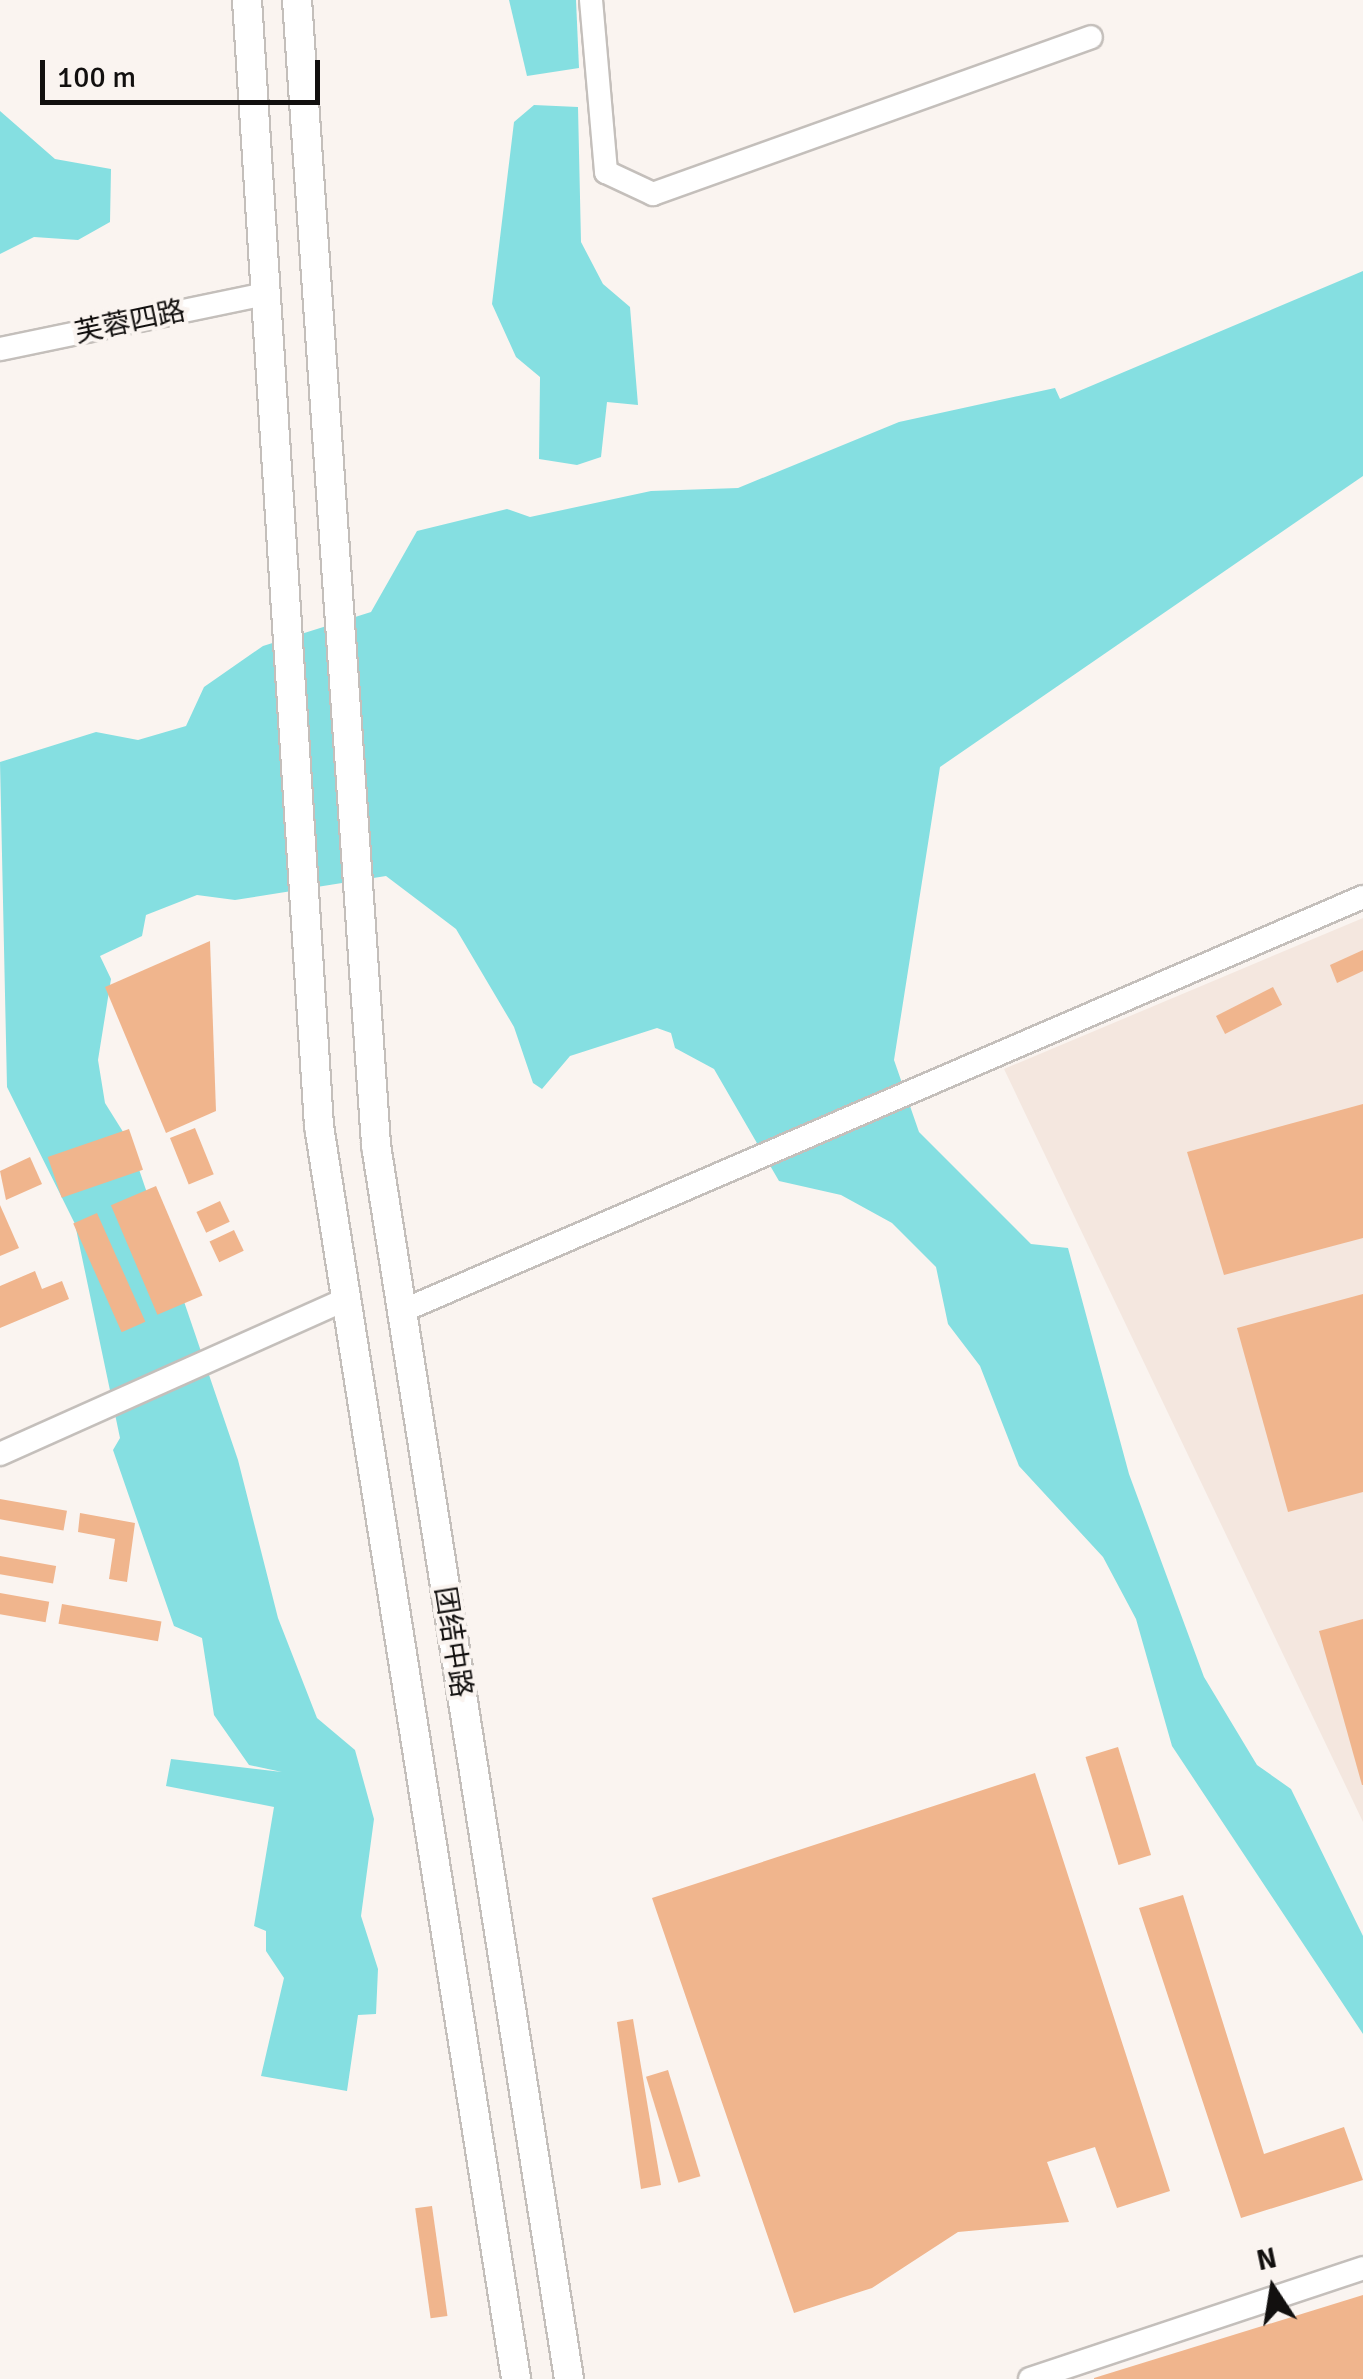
<!DOCTYPE html>
<meta charset="utf-8">
<style>
body{margin:0}
#map{position:relative;width:1363px;height:2379px;overflow:hidden;background:#faf4f0;font-family:Signika,"Noto Sans SC",sans-serif}
div>[style]{position:absolute}
.built>*{inset:0;background:#f4e7df}
.water>*{inset:0;background:#85dfe1}
.building>*{inset:0;background:#f0b58d;transform-origin:0 0}
.roads{filter:drop-shadow(2px 0 #c4bfbb) drop-shadow(-2px 0 #c4bfbb) drop-shadow(0 2px #c4bfbb) drop-shadow(0 -2px #c4bfbb)}
.minor>*{height:22px;margin:-11px;padding:0 11px;transform-origin:11px;border-radius:11px;background:#fff}
.major>*{height:28px;margin:-14px;padding:0 14px;transform-origin:14px;border-radius:14px;background:#fff}
span{translate:-50% -50%;white-space:nowrap;text-align:center;line-height:1.15;-webkit-text-stroke:8px #faf4f0;paint-order:stroke}
.street-label{font-size:28px;color:#12100f}
.north{position:absolute;left:1223px;top:2239px;width:100px;height:100px;-webkit-text-stroke:8px #faf4f0;paint-order:stroke;rotate:348deg;font-size:28px;font-weight:700;line-height:40px;text-align:center;color:#12100f}
.north::after{content:'';display:block;margin:auto;width:35px;height:45px;background:#12100f;clip-path:polygon(50% 0,100% 100%,50% 72%,0 100%)}
.scale{position:absolute;left:40px;top:60px;width:280px;height:45px;box-sizing:border-box;border:5px solid #12100f;border-top:0;padding-left:12px;font-size:30px;line-height:35px;white-space:nowrap;color:#12100f;-webkit-text-stroke:8px #faf4f0;paint-order:stroke}
</style>
<div id="map">
<div class="built">
<div style="clip-path:polygon(1363px 918px,1363px 1822px,1004px 1069px)"></div>
</div>
<div class="water">
<div style="clip-path:polygon(509px 0,576px 0,579px 68px,527px 76px)"></div>
<div style="clip-path:polygon(534px 105px,578px 107px,581px 242px,603px 284px,630px 307px,638px 405px,607px 402px,601px 457px,577px 465px,539px 459px,540px 377px,516px 357px,492px 304px,514px 122px)"></div>
<div style="clip-path:polygon(0 111px,55px 159px,111px 169px,110px 222px,78px 240px,34px 237px,0 254px)"></div>
<div style="clip-path:polygon(1363px 271px,1363px 476px,940px 767px,894px 1060px,919px 1132px,1031px 1244px,1068px 1248px,1129px 1474px,1204px 1677px,1257px 1765px,1291px 1789px,1363px 1936px,1363px 2034px,1172px 1746px,1136px 1619px,1103px 1557px,1019px 1466px,980px 1366px,948px 1324px,936px 1267px,892px 1223px,841px 1195px,779px 1181px,714px 1069px,675px 1048px,671px 1033px,657px 1028px,570px 1056px,542px 1089px,533px 1083px,514px 1027px,456px 929px,386px 876px,235px 900px,197px 895px,146px 915px,142px 936px,100px 956px,111px 979px,98px 1060px,105px 1103px,130px 1143px,238px 1460px,278px 1618px,317px 1718px,355px 1750px,374px 1819px,361px 1916px,378px 1969px,376px 2014px,358px 2015px,347px 2091px,261px 2076px,284px 1978px,266px 1951px,266px 1931px,254px 1926px,274px 1807px,166px 1786px,171px 1759px,282px 1772px,249px 1765px,214px 1715px,202px 1638px,174px 1626px,113px 1450px,120px 1438px,75px 1224px,7px 1087px,0 762px,96px 732px,138px 740px,186px 726px,204px 687px,263px 646px,371px 612px,417px 531px,507px 509px,530px 517px,651px 491px,738px 488px,899px 422px,1055px 388px,1060px 399px)"></div>
</div>
<div class="building">
<div style="clip-path:polygon(210px 941px,216px 1111px,166px 1133px,105px 987px)"></div>
<div style="clip-path:polygon(1363px 950px,1363px 971px,1337px 983px,1330px 965px)"></div>
<div style="left:1273px;top:987px;width:20px;height:64px;rotate:63deg"></div>
<div style="clip-path:polygon(1363px 1104px,1363px 1238px,1224px 1275px,1187px 1152px)"></div>
<div style="left:195px;top:1128px;width:50px;height:27px;rotate:68deg"></div>
<div style="left:129px;top:1129px;width:43px;height:86px;rotate:71deg"></div>
<div style="clip-path:polygon(30px 1157px,42px 1184px,6px 1200px,0 1171px)"></div>
<div style="left:156px;top:1186px;width:119px;height:49px;rotate:67deg"></div>
<div style="left:220px;top:1201px;width:23px;height:26px;rotate:65deg"></div>
<div style="clip-path:polygon(0 1205px,19px 1248px,0 1256px)"></div>
<div style="left:97px;top:1213px;width:119px;height:26px;rotate:66deg"></div>
<div style="left:234px;top:1230px;width:23px;height:27px;rotate:65deg"></div>
<div style="clip-path:polygon(35px 1271px,42px 1289px,62px 1281px,69px 1299px,0 1328px,0 1286px)"></div>
<div style="clip-path:polygon(1363px 1294px,1363px 1492px,1288px 1512px,1237px 1328px)"></div>
<div style="left:0;top:1499px;width:68px;height:20px;rotate:10deg"></div>
<div style="clip-path:polygon(80px 1513px,135px 1523px,127px 1582px,109px 1579px,115px 1539px,78px 1532px)"></div>
<div style="left:0;top:1556px;width:57px;height:18px;rotate:10deg"></div>
<div style="left:0;top:1593px;width:50px;height:21px;rotate:10deg"></div>
<div style="left:62px;top:1604px;width:101px;height:20px;rotate:10deg"></div>
<div style="clip-path:polygon(1363px 1619px,1363px 1785px,1362px 1785px,1319px 1631px)"></div>
<div style="left:1118px;top:1747px;width:113px;height:34px;rotate:73deg"></div>
<div style="clip-path:polygon(1035px 1773px,1170px 2191px,1117px 2208px,1095px 2147px,1047px 2162px,1069px 2222px,958px 2232px,872px 2288px,794px 2313px,652px 1898px)"></div>
<div style="clip-path:polygon(1183px 1895px,1264px 2154px,1344px 2127px,1363px 2180px,1241px 2218px,1139px 1908px)"></div>
<div style="clip-path:polygon(633px 2019px,661px 2185px,641px 2189px,617px 2022px)"></div>
<div style="left:668px;top:2070px;width:111px;height:23px;rotate:73deg"></div>
<div style="left:432px;top:2206px;width:111px;height:17px;rotate:82deg"></div>
<div style="clip-path:polygon(1363px 2295px,1363px 2379px,1094px 2379px,1094px 2378px)"></div>
</div>
<div class="roads">
<div class="minor">
<div style="left:591px;top:0;width:173px;rotate:85deg"></div>
<div style="left:606px;top:172px;width:52px;rotate:25.1deg"></div>
<div style="left:653px;top:194px;width:465px;rotate:-19.7deg"></div>
<div style="left:0;top:349px;width:266px;rotate:-11.7deg"></div>
<div style="left:402px;top:1311px;width:1046px;rotate:-23.31deg"></div>
<div style="left:0;top:1454px;width:382px;rotate:-24.1deg"></div>
<div style="left:1030px;top:2379px;width:351px;rotate:-18.4deg"></div>
</div>
<div class="major">
<div style="left:247px;top:0;width:1128px;rotate:86.34deg"></div>
<div style="left:319px;top:1126px;width:1268px;rotate:81.06deg"></div>
<div style="left:297px;top:0;width:1148px;rotate:86.05deg"></div>
<div style="left:376px;top:1145px;width:1249px;rotate:81.11deg"></div>
</div>
</div>
<div class="street-label">
<span style="left:130px;top:322px;rotate:-12deg">芙蓉四路</span>
<span style="left:453px;top:1642px;rotate:81deg">团结中路</span>
</div>
<div class="north">N</div>
<div class="scale">100 m</div>
</div>
